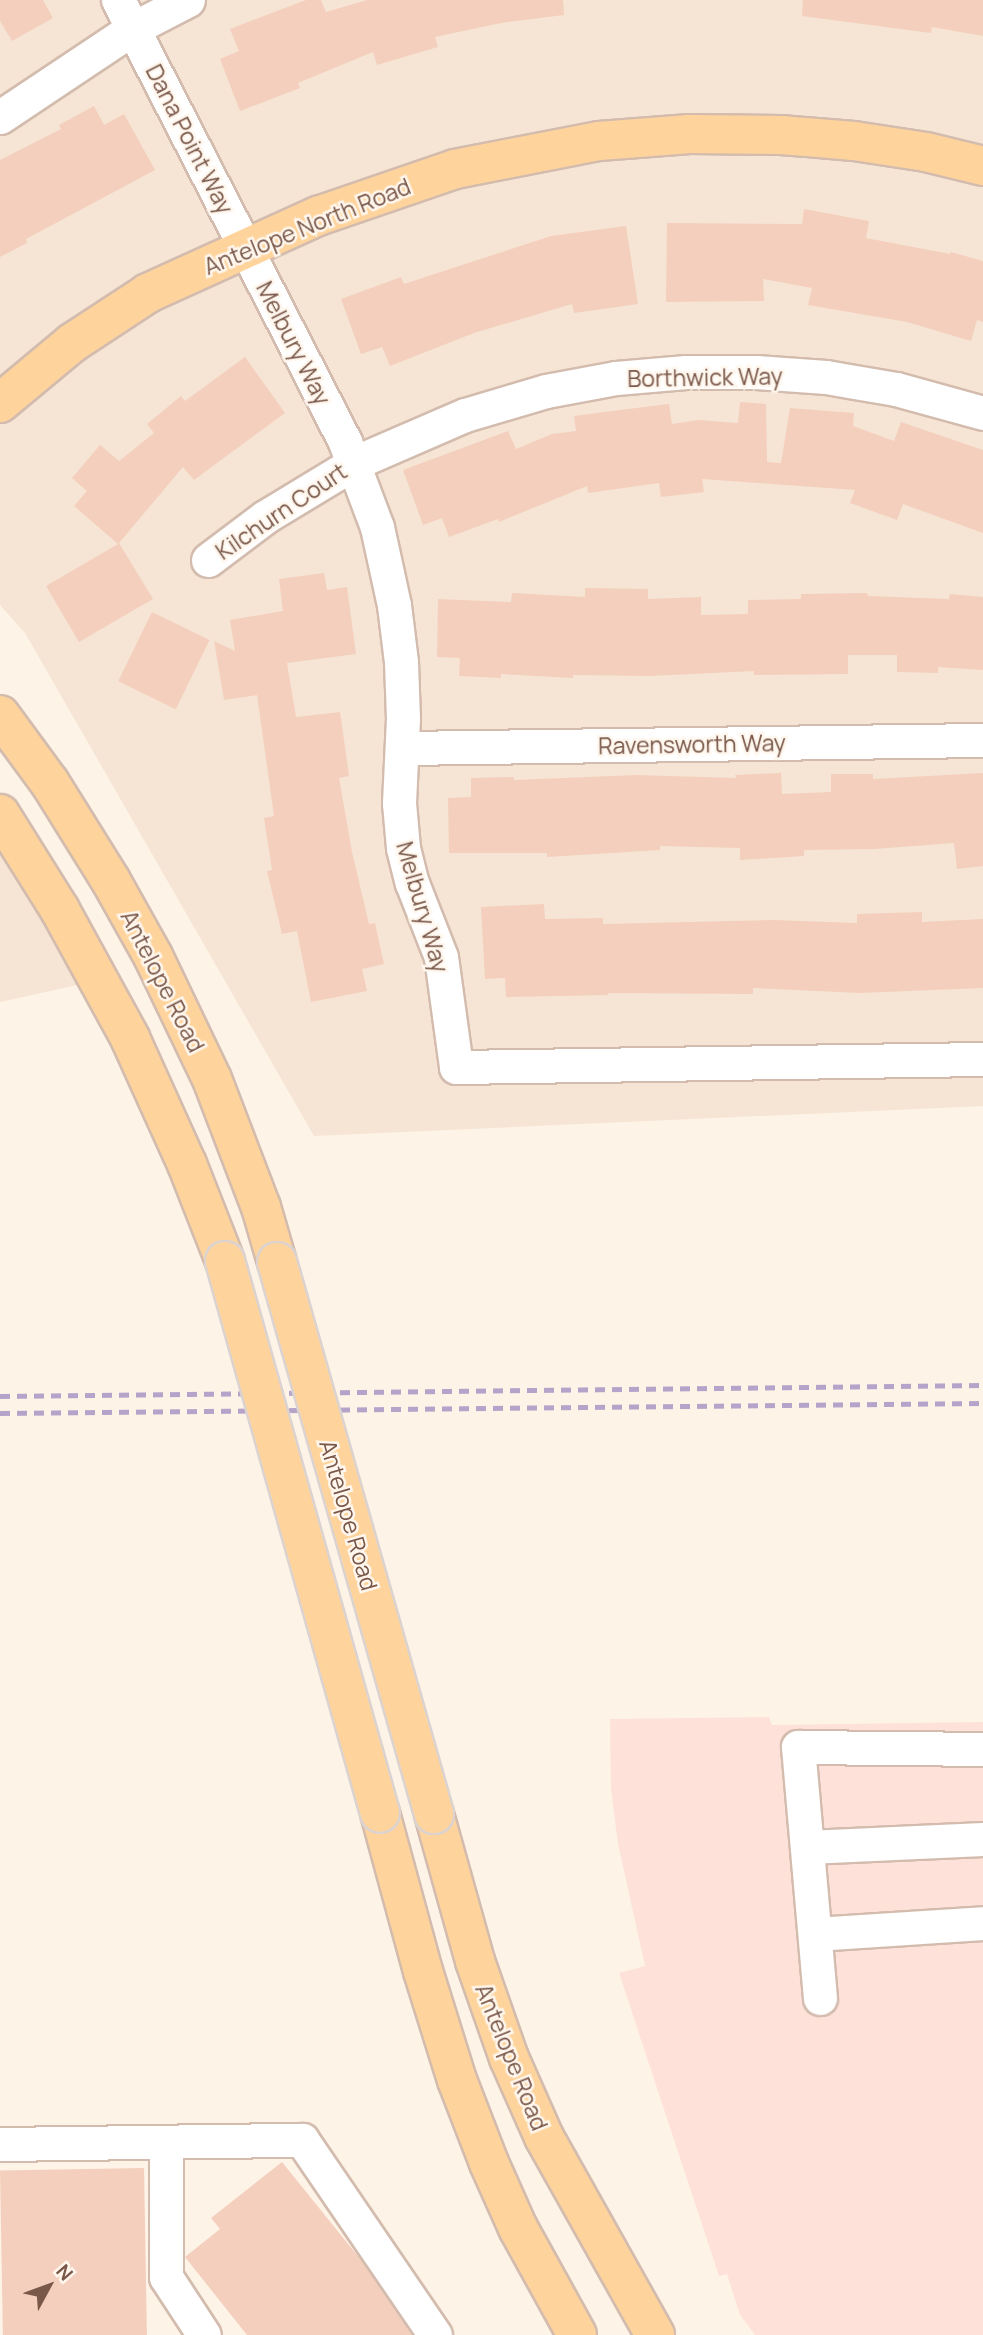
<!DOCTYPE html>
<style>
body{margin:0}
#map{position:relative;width:983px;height:2335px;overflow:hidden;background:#fdf3e7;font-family:Manrope,sans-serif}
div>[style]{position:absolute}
.residential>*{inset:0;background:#f6e5d4}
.commercial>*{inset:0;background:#fee2da}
.building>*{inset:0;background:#f4cfbd;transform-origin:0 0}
.roads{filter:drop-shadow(2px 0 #d3bcae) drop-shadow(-2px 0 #d3bcae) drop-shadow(0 2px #d3bcae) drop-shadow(0 -2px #d3bcae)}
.minor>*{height:33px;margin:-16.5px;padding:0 16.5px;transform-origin:16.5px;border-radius:16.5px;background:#fff}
.major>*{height:38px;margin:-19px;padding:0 19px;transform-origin:19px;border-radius:19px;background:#ffd49c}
.rail>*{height:5px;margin-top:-2.5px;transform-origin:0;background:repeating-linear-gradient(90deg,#b5a3c9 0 10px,transparent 0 17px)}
.bridges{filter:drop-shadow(2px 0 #dcd3d0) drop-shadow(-2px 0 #dcd3d0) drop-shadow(0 2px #dcd3d0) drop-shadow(0 -2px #dcd3d0)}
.major-bridge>*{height:38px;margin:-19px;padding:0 19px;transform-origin:19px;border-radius:19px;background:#ffd49c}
span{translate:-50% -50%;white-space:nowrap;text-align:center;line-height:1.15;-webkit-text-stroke:5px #fff7ee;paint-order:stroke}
.street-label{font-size:23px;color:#795749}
.north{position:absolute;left:14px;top:2251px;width:70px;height:70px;-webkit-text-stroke:5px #fff7ee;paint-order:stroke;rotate:49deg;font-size:19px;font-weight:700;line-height:28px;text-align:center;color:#795749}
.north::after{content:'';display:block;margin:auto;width:24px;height:32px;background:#795749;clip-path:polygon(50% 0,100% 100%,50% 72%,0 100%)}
</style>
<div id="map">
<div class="residential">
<div style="clip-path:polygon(0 0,983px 0,983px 1106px,314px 1136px,25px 633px,0 605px)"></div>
<div style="clip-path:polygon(0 836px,100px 980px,0 1002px)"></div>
</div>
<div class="commercial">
<div style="clip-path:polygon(769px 1717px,772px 1725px,983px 1722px,983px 2335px,755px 2335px,740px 2315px,727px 2274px,719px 2276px,619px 1973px,645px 1966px,618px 1844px,611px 1789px,610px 1719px)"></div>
</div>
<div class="building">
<div style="clip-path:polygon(0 0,43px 0,53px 18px,12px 41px,0 21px)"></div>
<div style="clip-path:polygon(306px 0,321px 0,326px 12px,367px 0,563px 0,564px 15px,501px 23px,435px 37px,438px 47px,377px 65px,373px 52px,298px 83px,300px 88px,240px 111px,220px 59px,239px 51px,230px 29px)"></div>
<div style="clip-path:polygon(803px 0,983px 0,983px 36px,932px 27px,931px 33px,802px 16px)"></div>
<div style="clip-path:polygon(94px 106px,104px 125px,124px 114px,155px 170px,26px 239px,27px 243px,0 257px,0 160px,61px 129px,59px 125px)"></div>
<div style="clip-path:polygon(804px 209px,869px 221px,866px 238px,950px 254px,951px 252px,983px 261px,983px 322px,977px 320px,971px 341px,907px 322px,808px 305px,812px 288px,763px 279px,764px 301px,666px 302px,667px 223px,802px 224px)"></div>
<div style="clip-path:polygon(626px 226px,638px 304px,574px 313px,572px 304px,474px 333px,390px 366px,382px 347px,361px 354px,341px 299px,401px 277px,404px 284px,551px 236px)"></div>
<div style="clip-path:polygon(245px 357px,285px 413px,194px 480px,183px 467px,119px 543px,153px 599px,79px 642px,46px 586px,118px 544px,74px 506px,87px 491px,72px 478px,100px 445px,119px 461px,154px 433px,147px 424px,181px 396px,185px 401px)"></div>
<div style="clip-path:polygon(740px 402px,766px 404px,767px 462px,781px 463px,790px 408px,854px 413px,853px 426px,894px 441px,901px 422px,983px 450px,983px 533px,903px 504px,897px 520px,850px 503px,855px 490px,702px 479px,704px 492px,661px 497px,659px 483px,588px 493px,587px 486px,499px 522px,498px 519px,449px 537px,442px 518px,423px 525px,403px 470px,508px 431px,516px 449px,552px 434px,576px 431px,574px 416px,620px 410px,669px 404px,672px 424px,698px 420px,738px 423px)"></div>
<div style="clip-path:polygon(324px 573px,327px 590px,347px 587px,356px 654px,287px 663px,296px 717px,340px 712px,349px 776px,339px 778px,352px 852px,369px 924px,375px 923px,384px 964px,362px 969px,367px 991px,311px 1002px,297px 931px,282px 934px,267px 871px,272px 870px,264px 818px,274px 816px,257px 695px,224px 700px,214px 641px,235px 651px,230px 620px,283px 611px,279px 579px)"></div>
<div style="clip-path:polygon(585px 588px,648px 589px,648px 599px,701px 597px,701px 615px,748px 614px,748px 600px,801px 599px,801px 594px,867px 593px,868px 596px,949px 599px,950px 594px,983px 597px,983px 670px,938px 667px,938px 673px,897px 672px,897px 655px,848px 655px,848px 674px,754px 675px,754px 671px,651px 676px,573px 675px,573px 678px,501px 674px,501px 678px,459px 676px,460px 658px,437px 657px,438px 599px,511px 602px,512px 593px,585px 597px)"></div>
<div style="left:152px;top:612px;width:64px;height:77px;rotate:26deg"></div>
<div style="clip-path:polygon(781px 773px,782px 794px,831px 792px,831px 774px,873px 774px,873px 779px,983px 773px,983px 866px,957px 869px,954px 843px,874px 849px,804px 850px,804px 856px,740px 860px,740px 848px,660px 846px,660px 850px,547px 857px,547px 853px,449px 853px,448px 798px,471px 797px,471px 778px,514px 777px,514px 780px,636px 775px,736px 778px,735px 775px)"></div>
<div style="clip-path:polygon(544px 904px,545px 919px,603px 918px,603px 924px,773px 920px,857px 923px,857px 914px,922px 912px,922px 922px,983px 919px,983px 988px,860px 993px,753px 988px,753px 994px,608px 993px,608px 995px,506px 997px,505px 978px,485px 979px,481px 907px)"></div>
<div style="clip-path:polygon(282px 2162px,361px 2260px,412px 2335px,247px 2335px,185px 2257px,220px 2229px,211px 2218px)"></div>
<div style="left:144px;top:2168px;width:167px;height:144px;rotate:89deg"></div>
</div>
<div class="roads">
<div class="minor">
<div style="left:118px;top:0;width:497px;rotate:62.8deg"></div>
<div style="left:345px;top:442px;width:91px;rotate:69.4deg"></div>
<div style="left:377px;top:527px;width:80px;rotate:77.7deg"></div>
<div style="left:394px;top:605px;width:57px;rotate:83deg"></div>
<div style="left:401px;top:662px;width:56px;rotate:88deg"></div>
<div style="left:403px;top:718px;width:85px;rotate:92.7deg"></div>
<div style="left:399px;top:803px;width:45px;rotate:84.9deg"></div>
<div style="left:403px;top:848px;width:36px;rotate:76deg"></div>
<div style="left:412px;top:883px;width:79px;rotate:68.6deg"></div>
<div style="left:441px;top:957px;width:111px;rotate:82.2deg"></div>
<div style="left:456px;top:1067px;width:527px;rotate:-0.87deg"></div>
<div style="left:0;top:117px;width:159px;rotate:-33.7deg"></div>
<div style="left:132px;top:29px;width:63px;rotate:-27.4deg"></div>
<div style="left:208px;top:560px;width:71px;rotate:-37deg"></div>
<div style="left:265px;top:517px;width:104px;rotate:-31.2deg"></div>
<div style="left:354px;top:463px;width:121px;rotate:-23.4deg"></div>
<div style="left:465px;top:415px;width:84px;rotate:-16.5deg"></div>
<div style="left:546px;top:391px;width:71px;rotate:-10.5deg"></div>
<div style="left:616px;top:378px;width:70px;rotate:-4.9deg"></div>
<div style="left:686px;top:372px;width:70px"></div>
<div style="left:756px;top:372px;width:70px;rotate:4.1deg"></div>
<div style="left:826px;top:377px;width:71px;rotate:9.7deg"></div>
<div style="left:896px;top:389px;width:90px;rotate:15.4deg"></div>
<div style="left:402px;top:748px;width:581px;rotate:-0.79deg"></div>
<div style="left:807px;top:1847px;width:176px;rotate:-2.6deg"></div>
<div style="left:815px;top:1934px;width:168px;rotate:-3.7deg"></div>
<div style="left:820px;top:1998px;width:252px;rotate:-95deg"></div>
<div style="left:798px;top:1747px;width:185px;rotate:0.6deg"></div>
<div style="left:166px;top:2142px;width:135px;rotate:90deg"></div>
<div style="left:166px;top:2277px;width:69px;rotate:56.8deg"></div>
<div style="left:0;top:2144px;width:302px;rotate:-0.8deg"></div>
<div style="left:302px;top:2140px;width:236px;rotate:55.7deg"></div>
</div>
<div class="major">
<div style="left:0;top:403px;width:94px;rotate:-39.8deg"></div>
<div style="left:72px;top:343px;width:91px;rotate:-33.3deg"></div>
<div style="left:148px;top:293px;width:187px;rotate:-24.4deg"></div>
<div style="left:318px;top:216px;width:145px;rotate:-18.9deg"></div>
<div style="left:455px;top:169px;width:147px;rotate:-11deg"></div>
<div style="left:599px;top:141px;width:91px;rotate:-4.4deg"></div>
<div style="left:690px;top:134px;width:91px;rotate:0.6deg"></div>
<div style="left:781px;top:135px;width:73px;rotate:4.7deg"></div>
<div style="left:854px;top:141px;width:73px;rotate:8.7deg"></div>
<div style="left:926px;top:152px;width:59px;rotate:13.8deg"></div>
<div style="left:0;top:715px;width:84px;rotate:53.7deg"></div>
<div style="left:50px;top:783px;width:115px;rotate:58.1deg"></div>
<div style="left:111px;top:881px;width:86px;rotate:60.8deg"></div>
<div style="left:153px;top:956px;width:136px;rotate:64.4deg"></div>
<div style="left:212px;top:1079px;width:137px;rotate:69.1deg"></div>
<div style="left:261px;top:1207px;width:57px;rotate:73.8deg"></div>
<div style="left:0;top:814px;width:113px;rotate:58deg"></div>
<div style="left:60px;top:910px;width:146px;rotate:61.3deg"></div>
<div style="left:130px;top:1038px;width:138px;rotate:65.7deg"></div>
<div style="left:187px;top:1164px;width:104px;rotate:68.6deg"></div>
<div style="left:380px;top:1813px;width:164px;rotate:74.8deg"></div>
<div style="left:423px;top:1971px;width:114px;rotate:72.7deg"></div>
<div style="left:457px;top:2080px;width:89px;rotate:68.9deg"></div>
<div style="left:489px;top:2163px;width:71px;rotate:66deg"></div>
<div style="left:518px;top:2228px;width:122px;rotate:61.1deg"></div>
<div style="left:434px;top:1814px;width:153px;rotate:74.4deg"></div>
<div style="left:475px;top:1961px;width:103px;rotate:70.7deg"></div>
<div style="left:509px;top:2058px;width:86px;rotate:66.1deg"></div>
<div style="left:544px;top:2137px;width:227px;rotate:60.7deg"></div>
</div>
</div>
<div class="rail">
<div style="left:0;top:1396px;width:983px;rotate:-0.64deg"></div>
<div style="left:0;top:1413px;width:983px;rotate:-0.58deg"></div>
</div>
<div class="bridges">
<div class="major-bridge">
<div style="left:225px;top:1261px;width:573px;rotate:74.32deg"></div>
<div style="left:277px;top:1262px;width:574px;rotate:74.12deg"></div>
</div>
</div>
<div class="street-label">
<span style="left:190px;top:139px;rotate:63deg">Dana Point Way</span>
<span style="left:307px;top:226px;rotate:-22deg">Antelope North Road</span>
<span style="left:294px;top:343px;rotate:63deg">Melbury Way</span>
<span style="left:705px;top:377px;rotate:-1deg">Borthwick Way</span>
<span style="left:281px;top:511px;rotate:-34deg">Kilchurn Court</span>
<span style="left:692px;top:744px;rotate:-1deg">Ravensworth Way</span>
<span style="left:423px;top:907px;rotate:74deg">Melbury Way</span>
<span style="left:163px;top:981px;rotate:63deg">Antelope Road</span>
<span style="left:349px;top:1515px;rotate:74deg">Antelope Road</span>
<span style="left:512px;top:2057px;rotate:68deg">Antelope Road</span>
</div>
<div class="north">N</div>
</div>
